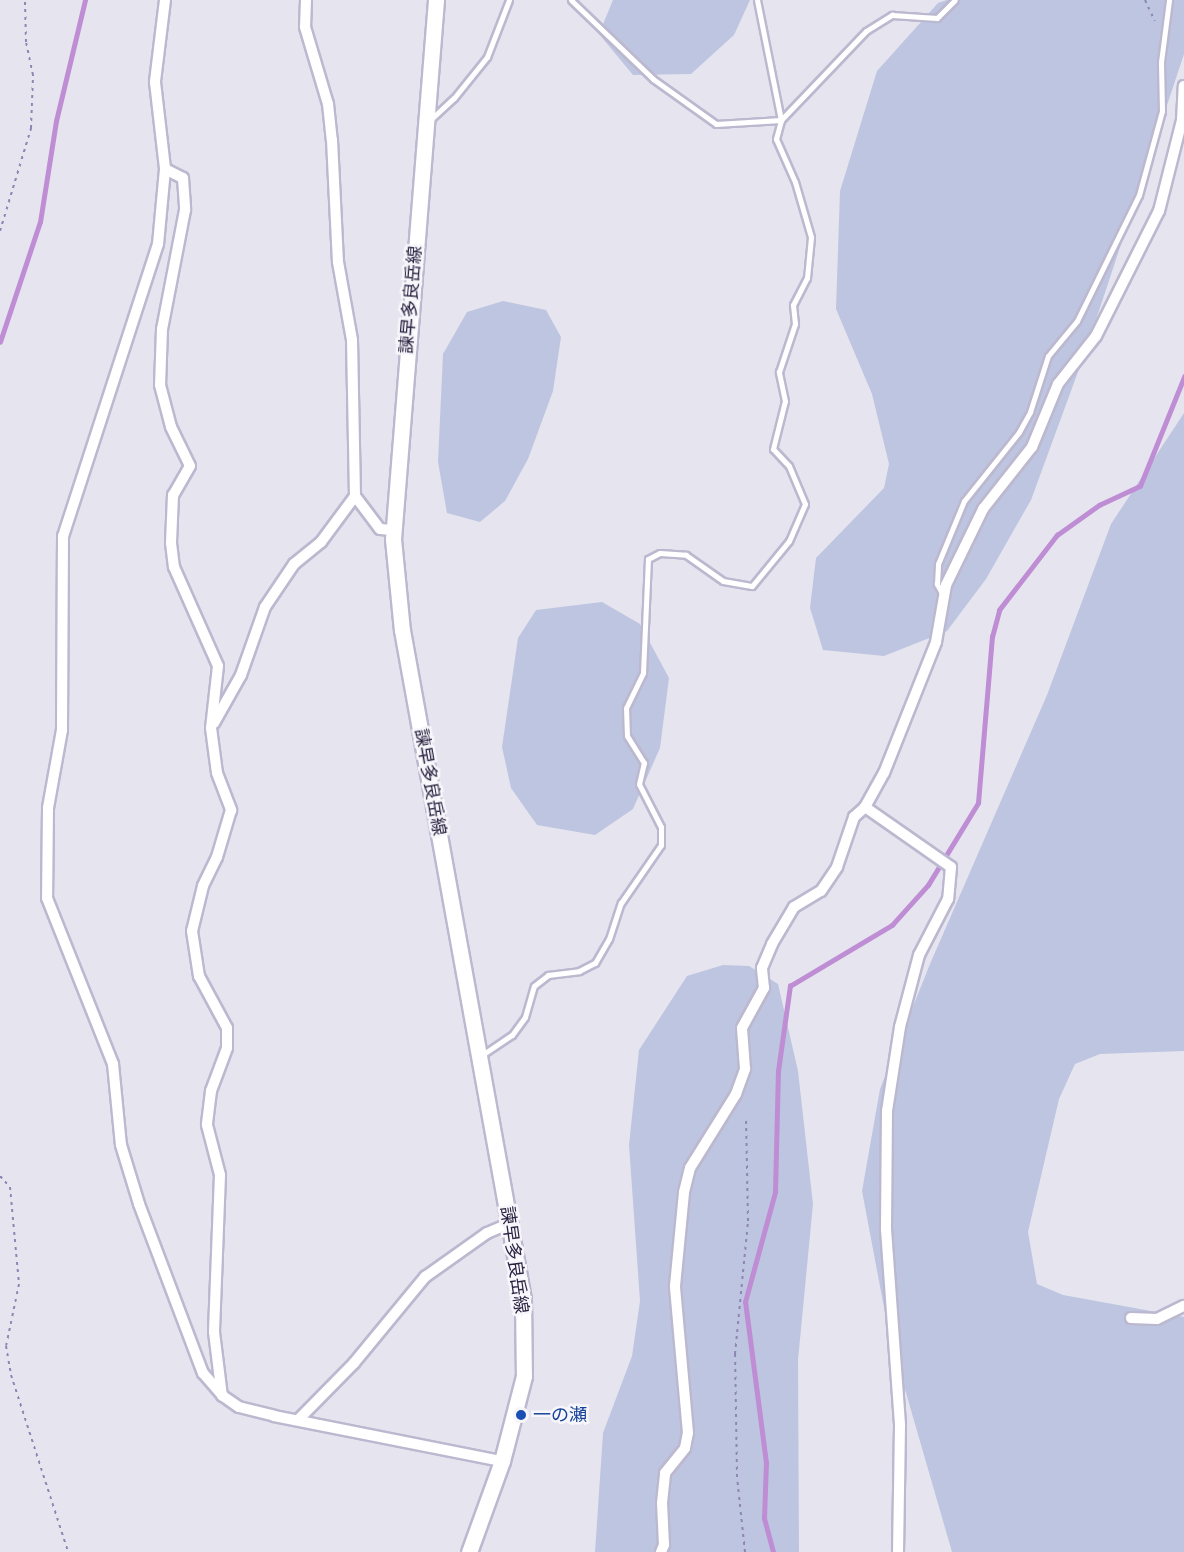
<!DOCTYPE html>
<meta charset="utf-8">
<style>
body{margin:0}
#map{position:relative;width:1184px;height:1552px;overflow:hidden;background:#e6e5ef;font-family:Inter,"Noto Sans JP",sans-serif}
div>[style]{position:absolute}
.green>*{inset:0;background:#bec5e0}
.stream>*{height:4.5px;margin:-2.25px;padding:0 2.25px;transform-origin:2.25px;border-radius:2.25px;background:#be8dd4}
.path>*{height:2px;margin-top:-1px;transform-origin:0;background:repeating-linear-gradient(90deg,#8f85b3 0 3px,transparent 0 7.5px)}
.roads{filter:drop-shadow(2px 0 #bcb8cf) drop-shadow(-2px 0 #bcb8cf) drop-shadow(0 2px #bcb8cf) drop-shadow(0 -2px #bcb8cf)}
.lane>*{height:5px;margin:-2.5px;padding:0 2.5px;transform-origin:2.5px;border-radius:2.5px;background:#fff}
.street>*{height:10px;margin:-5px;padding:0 5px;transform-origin:5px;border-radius:5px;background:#fff}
.secondary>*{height:15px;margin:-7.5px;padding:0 7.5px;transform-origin:7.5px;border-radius:7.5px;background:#fff}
.dots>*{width:16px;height:16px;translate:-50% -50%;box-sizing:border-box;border:3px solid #f6f6fb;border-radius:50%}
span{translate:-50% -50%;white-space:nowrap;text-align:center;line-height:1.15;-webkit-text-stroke:5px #f6f6fb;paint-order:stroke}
.street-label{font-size:18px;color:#2b2341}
.transit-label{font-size:18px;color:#164399}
.left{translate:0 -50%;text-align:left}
</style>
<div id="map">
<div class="green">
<div style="clip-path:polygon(613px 0,750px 0,734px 35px,691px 74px,633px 75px,599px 34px)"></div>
<div style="clip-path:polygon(947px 0,1184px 0,1184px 54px,1086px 350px,1031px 500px,986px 579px,947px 631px,884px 656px,823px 650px,810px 608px,816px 558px,884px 488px,889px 464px,872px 394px,836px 309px,840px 191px,877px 71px,938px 3px)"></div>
<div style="clip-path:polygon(503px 301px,546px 310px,561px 337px,553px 391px,528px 459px,505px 501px,480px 522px,447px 513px,438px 462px,443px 354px,467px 312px)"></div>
<div style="clip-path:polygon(1184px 413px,1184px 1051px,1100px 1054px,1075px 1064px,1059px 1099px,1028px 1232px,1037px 1284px,1063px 1295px,1184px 1317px,1184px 1552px,952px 1552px,889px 1334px,862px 1191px,880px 1089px,930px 964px,1047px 695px,1111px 524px)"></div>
<div style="clip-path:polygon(602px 602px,640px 624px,669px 678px,660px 748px,633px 809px,595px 835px,537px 825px,511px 788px,502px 747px,518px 638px,536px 610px)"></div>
<div style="clip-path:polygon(723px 965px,749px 966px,778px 984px,798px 1071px,813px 1204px,798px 1360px,799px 1552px,595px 1552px,603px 1433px,632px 1356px,640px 1301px,629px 1145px,639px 1050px,687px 976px)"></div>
</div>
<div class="stream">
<div style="left:0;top:342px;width:126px;rotate:-71.6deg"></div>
<div style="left:40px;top:222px;width:102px;rotate:-81deg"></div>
<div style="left:56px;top:121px;width:124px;rotate:-76.5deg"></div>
<div style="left:773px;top:1552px;width:34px;rotate:-105deg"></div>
<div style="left:764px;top:1519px;width:56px;rotate:-88deg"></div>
<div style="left:766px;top:1463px;width:162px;rotate:-97.4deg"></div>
<div style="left:745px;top:1302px;width:114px;rotate:-74.7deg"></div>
<div style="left:775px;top:1192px;width:121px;rotate:-88.6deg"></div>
<div style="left:778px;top:1071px;width:86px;rotate:-82deg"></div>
<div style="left:790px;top:986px;width:119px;rotate:-30.9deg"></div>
<div style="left:892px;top:925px;width:54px;rotate:-48deg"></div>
<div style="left:928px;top:885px;width:96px;rotate:-58.6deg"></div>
<div style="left:978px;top:803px;width:167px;rotate:-85.2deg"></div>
<div style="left:992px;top:637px;width:28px;rotate:-75deg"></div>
<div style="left:999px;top:610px;width:95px;rotate:-52.3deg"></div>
<div style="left:1057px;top:535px;width:52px;rotate:-35.5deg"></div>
<div style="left:1099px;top:505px;width:45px;rotate:-24.9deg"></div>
<div style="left:1140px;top:486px;width:118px;rotate:-68deg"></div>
</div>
<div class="path">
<div style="left:1145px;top:0;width:23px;rotate:65deg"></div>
<div style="left:0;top:231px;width:108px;rotate:-73.2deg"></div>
<div style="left:31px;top:128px;width:53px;rotate:-87.8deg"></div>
<div style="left:33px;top:75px;width:34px;rotate:-102deg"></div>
<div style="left:26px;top:42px;width:42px;rotate:-91.4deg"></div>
<div style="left:0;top:1176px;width:15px;rotate:48deg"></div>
<div style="left:10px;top:1187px;width:97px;rotate:84.7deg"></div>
<div style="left:19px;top:1284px;width:63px;rotate:101.8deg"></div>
<div style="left:6px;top:1346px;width:29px;rotate:80deg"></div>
<div style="left:11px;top:1375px;width:186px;rotate:72.1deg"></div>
<div style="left:745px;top:1552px;width:75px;rotate:-96.1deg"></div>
<div style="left:737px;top:1477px;width:123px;rotate:-90.9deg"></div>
<div style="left:735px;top:1354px;width:134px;rotate:-84.4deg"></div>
<div style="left:748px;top:1221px;width:105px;rotate:-91.1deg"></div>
</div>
<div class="roads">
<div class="lane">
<div style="left:571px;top:0;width:114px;rotate:43.9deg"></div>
<div style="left:653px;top:79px;width:77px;rotate:35.5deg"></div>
<div style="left:716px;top:124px;width:65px;rotate:-3.5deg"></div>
<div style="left:781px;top:120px;width:123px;rotate:-46.3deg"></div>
<div style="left:866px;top:31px;width:31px;rotate:-32deg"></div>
<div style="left:892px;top:15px;width:45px;rotate:3.8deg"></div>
<div style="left:937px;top:18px;width:25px;rotate:-45deg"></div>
<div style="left:429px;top:121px;width:34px;rotate:-43deg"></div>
<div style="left:454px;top:98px;width:53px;rotate:-51.2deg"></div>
<div style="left:487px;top:57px;width:61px;rotate:-68.9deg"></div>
<div style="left:943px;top:595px;width:13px;rotate:-119deg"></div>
<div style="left:937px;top:584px;width:20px;rotate:-87deg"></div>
<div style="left:938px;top:564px;width:68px;rotate:-67.6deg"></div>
<div style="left:964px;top:501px;width:88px;rotate:-51.4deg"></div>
<div style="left:1019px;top:432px;width:23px;rotate:-61deg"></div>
<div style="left:1030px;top:412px;width:59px;rotate:-72.2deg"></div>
<div style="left:1048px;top:356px;width:45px;rotate:-50.4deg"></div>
<div style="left:1077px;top:321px;width:140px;rotate:-63.8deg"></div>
<div style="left:1139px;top:195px;width:87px;rotate:-74.7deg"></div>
<div style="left:1162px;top:111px;width:49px;rotate:-91.2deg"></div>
<div style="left:1161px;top:62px;width:63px;rotate:-82.6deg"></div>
<div style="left:482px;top:1055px;width:36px;rotate:-34deg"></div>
<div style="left:512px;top:1035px;width:22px;rotate:-54deg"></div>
<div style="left:525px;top:1017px;width:32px;rotate:-74deg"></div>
<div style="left:534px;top:986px;width:18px;rotate:-38deg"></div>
<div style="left:548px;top:975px;width:31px;rotate:-7deg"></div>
<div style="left:579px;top:971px;width:18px;rotate:-27deg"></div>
<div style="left:595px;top:963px;width:28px;rotate:-60deg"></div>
<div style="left:609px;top:939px;width:38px;rotate:-72deg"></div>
<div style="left:621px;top:903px;width:70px;rotate:-55.4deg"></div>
<div style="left:661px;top:845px;width:18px;rotate:-90deg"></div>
<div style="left:661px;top:827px;width:48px;rotate:-117.1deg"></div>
<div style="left:639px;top:784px;width:22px;rotate:-77deg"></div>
<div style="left:644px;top:763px;width:32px;rotate:-122deg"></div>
<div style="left:627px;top:736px;width:28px;rotate:-92deg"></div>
<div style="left:626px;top:708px;width:39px;rotate:-64deg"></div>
<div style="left:643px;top:673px;width:114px;rotate:-87.5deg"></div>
<div style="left:648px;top:559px;width:13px;rotate:-27deg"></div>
<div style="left:660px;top:553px;width:26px;rotate:4deg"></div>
<div style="left:686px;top:555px;width:45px;rotate:35.1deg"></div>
<div style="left:723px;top:581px;width:29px;rotate:10deg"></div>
<div style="left:752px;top:586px;width:58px;rotate:-50.6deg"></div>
<div style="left:789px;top:541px;width:40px;rotate:-66.6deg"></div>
<div style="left:805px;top:504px;width:41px;rotate:-112.8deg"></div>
<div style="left:789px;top:466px;width:23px;rotate:-133deg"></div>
<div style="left:773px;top:449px;width:49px;rotate:-76deg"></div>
<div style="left:785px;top:401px;width:30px;rotate:-102deg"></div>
<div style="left:779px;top:372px;width:51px;rotate:-71.6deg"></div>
<div style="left:795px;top:324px;width:19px;rotate:-96deg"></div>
<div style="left:793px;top:305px;width:30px;rotate:-63deg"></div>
<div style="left:807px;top:278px;width:41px;rotate:-84.4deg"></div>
<div style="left:811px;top:237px;width:57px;rotate:-106.2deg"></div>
<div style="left:795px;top:182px;width:47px;rotate:-113.8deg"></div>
<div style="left:776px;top:139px;width:20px;rotate:-75deg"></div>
<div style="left:781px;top:120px;width:122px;rotate:-101.3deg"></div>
</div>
<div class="street">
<div style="left:165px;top:0;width:83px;rotate:97deg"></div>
<div style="left:155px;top:82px;width:88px;rotate:83.4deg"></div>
<div style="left:165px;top:169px;width:75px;rotate:95.3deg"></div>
<div style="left:158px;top:244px;width:307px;rotate:108deg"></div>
<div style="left:63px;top:536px;width:194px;rotate:90.3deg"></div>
<div style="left:62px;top:730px;width:79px;rotate:100.2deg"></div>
<div style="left:48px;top:808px;width:90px;rotate:90.6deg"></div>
<div style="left:47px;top:898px;width:179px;rotate:68.3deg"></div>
<div style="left:113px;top:1064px;width:81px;rotate:84.4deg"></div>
<div style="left:121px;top:1145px;width:62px;rotate:73deg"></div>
<div style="left:139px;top:1204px;width:181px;rotate:69.3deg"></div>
<div style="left:203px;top:1373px;width:30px;rotate:49deg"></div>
<div style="left:223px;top:1396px;width:19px;rotate:35deg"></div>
<div style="left:239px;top:1407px;width:36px;rotate:14deg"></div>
<div style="left:274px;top:1416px;width:232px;rotate:11.2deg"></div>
<div style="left:306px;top:0;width:27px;rotate:92deg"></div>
<div style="left:305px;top:27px;width:80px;rotate:73.4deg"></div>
<div style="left:328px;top:104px;width:36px;rotate:84deg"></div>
<div style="left:332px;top:140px;width:122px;rotate:87.2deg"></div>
<div style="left:338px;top:262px;width:79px;rotate:79.8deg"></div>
<div style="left:352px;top:340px;width:156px;rotate:88.9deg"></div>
<div style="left:165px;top:169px;width:20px;rotate:27deg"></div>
<div style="left:183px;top:178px;width:32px;rotate:86deg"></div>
<div style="left:185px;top:210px;width:121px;rotate:100.9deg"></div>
<div style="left:162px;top:329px;width:56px;rotate:92deg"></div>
<div style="left:160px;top:385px;width:43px;rotate:75.3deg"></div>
<div style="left:171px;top:427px;width:43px;rotate:64deg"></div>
<div style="left:190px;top:466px;width:34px;rotate:120deg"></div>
<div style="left:173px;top:495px;width:48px;rotate:92.4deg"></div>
<div style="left:171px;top:543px;width:24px;rotate:83deg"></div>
<div style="left:174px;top:567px;width:108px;rotate:66deg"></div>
<div style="left:218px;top:666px;width:62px;rotate:96.4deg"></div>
<div style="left:211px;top:728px;width:45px;rotate:82.4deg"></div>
<div style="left:217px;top:773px;width:40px;rotate:69deg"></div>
<div style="left:231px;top:810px;width:49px;rotate:106.6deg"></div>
<div style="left:217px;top:857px;width:32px;rotate:116deg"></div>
<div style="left:203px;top:886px;width:46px;rotate:103.7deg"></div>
<div style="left:192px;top:931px;width:46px;rotate:81.2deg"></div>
<div style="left:199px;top:976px;width:59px;rotate:61.7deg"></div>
<div style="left:227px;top:1028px;width:20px;rotate:90deg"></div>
<div style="left:227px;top:1048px;width:46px;rotate:110.4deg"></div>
<div style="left:211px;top:1091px;width:34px;rotate:97deg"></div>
<div style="left:207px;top:1125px;width:52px;rotate:75.4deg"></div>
<div style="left:220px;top:1175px;width:157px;rotate:92.2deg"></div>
<div style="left:214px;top:1332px;width:64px;rotate:82.9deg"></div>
<div style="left:214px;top:723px;width:55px;rotate:-60.6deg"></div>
<div style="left:241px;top:675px;width:72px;rotate:-70.6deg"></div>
<div style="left:265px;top:607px;width:52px;rotate:-56deg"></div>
<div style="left:294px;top:564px;width:35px;rotate:-39deg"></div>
<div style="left:321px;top:542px;width:57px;rotate:-53.5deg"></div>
<div style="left:355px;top:496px;width:41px;rotate:52.9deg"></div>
<div style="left:380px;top:529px;width:12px;rotate:5deg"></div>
<div style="left:865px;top:807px;width:105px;rotate:34.9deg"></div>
<div style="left:951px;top:867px;width:32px;rotate:95deg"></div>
<div style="left:948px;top:899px;width:63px;rotate:117.4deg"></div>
<div style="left:919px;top:955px;width:74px;rotate:104.8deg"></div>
<div style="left:900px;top:1027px;width:85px;rotate:98.8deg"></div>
<div style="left:887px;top:1111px;width:118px;rotate:90.5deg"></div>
<div style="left:886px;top:1229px;width:197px;rotate:85.9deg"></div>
<div style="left:900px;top:1426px;width:126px;rotate:90.9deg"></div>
<div style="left:1131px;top:1318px;width:26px;rotate:2deg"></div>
<div style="left:1157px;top:1319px;width:30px;rotate:-26deg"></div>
<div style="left:298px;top:1420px;width:80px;rotate:-45.5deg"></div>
<div style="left:354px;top:1363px;width:112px;rotate:-50.5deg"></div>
<div style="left:425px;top:1277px;width:76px;rotate:-35.4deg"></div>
<div style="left:487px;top:1233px;width:25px;rotate:-23deg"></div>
<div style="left:661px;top:1552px;width:8px;rotate:-67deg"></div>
<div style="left:664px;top:1545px;width:42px;rotate:-92.7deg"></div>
<div style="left:662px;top:1503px;width:30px;rotate:-84deg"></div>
<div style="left:665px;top:1473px;width:32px;rotate:-51deg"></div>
<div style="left:685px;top:1448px;width:15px;rotate:-79deg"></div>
<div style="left:688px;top:1433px;width:148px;rotate:-95.1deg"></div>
<div style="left:675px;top:1286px;width:94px;rotate:-84.5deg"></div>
<div style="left:684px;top:1192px;width:25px;rotate:-76deg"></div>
<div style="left:690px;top:1168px;width:87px;rotate:-58.1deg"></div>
<div style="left:736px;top:1094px;width:27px;rotate:-70deg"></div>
<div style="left:745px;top:1069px;width:41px;rotate:-94.2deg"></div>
<div style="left:742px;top:1028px;width:46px;rotate:-61.2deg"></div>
<div style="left:764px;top:988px;width:20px;rotate:-96deg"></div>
<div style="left:762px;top:968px;width:26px;rotate:-67deg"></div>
<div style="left:772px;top:944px;width:43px;rotate:-59.3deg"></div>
<div style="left:794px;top:907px;width:31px;rotate:-31deg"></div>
<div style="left:821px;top:891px;width:29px;rotate:-56deg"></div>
<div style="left:837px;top:867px;width:53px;rotate:-71.2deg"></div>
<div style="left:854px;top:817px;width:15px;rotate:-42deg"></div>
<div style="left:865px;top:807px;width:39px;rotate:-61deg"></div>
<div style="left:884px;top:773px;width:141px;rotate:-68.3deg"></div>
<div style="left:936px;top:642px;width:58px;rotate:-80deg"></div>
<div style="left:946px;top:585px;width:85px;rotate:-64deg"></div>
<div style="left:983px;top:509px;width:79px;rotate:-51.7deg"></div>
<div style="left:1032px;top:447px;width:68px;rotate:-67.6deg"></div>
<div style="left:1058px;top:384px;width:61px;rotate:-51.6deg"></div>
<div style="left:1096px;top:336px;width:140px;rotate:-63.3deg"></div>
<div style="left:1159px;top:211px;width:94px;rotate:-75.8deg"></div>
<div style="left:1182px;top:120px;width:34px;rotate:-87deg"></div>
</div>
<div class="secondary">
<div style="left:436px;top:0;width:541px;rotate:94.56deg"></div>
<div style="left:393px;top:539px;width:91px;rotate:84.4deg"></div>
<div style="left:402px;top:630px;width:680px;rotate:79.75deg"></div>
<div style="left:523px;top:1299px;width:77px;rotate:89.3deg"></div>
<div style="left:524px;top:1376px;width:88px;rotate:104.5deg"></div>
<div style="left:502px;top:1461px;width:97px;rotate:109.9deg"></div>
</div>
</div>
<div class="dots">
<div style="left:521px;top:1415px;background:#1a4fb4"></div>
</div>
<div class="street-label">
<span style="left:411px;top:300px;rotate:-85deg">諫早多良岳線</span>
<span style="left:430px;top:782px;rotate:80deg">諫早多良岳線</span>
<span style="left:514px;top:1260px;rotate:82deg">諫早多良岳線</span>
</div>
<div class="transit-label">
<span class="left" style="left:533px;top:1415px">一の瀬</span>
</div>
</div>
